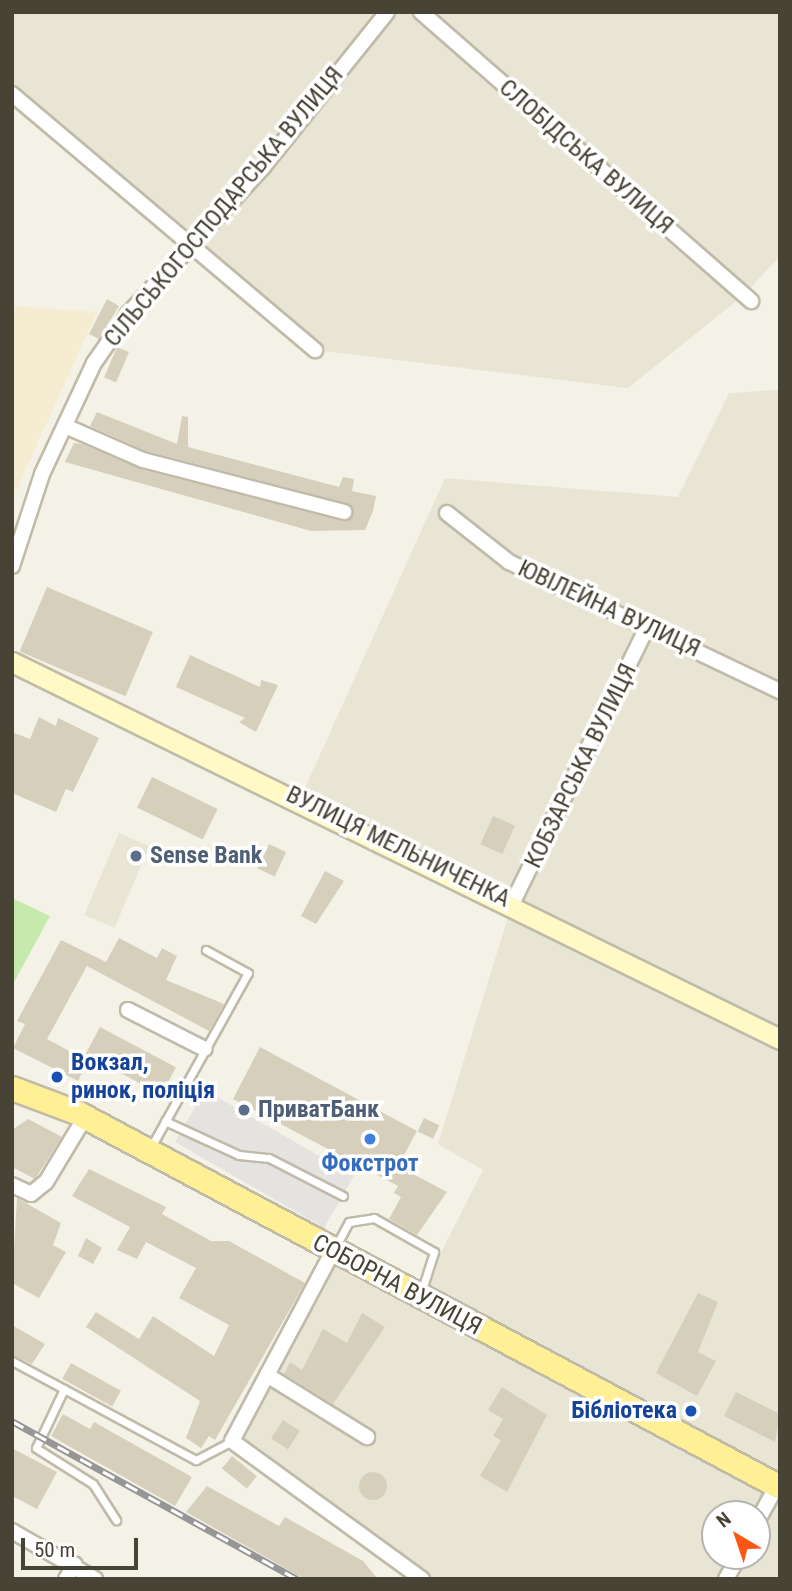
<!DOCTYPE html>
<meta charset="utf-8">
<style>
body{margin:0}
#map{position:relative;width:792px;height:1591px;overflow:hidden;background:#f4f2e7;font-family:"Roboto Condensed",sans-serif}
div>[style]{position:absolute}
.residential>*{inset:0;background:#e8e5d5;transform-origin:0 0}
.commercial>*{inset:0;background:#f6ecd1}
.green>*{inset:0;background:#c6e9ae}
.parking>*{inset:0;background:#e5e3df;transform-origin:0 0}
.building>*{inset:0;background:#d6cfbc;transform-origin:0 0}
.round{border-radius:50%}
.roads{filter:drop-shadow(2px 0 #c0bba9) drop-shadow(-2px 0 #c0bba9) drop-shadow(0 2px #c0bba9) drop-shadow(0 -2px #c0bba9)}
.lane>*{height:7px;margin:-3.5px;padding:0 3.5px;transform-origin:3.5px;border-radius:3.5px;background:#fff}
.street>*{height:14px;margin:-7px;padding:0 7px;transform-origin:7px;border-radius:7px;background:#fff}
.secondary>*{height:19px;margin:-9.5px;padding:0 9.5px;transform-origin:9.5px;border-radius:9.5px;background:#fff9c6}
.primary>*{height:23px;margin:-11.5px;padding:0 11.5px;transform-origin:11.5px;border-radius:11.5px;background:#ffef95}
.rail>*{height:7px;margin-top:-3.5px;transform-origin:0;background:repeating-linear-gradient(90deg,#fff 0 13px,#969696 0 26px);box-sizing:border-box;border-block:2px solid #969696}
.dots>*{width:19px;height:19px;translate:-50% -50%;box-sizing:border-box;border:4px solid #fff;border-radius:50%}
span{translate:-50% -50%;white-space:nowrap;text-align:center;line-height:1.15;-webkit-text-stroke:7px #fff;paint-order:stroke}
.street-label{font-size:24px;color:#474335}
.service-label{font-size:24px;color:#4e5e75;font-weight:700}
.left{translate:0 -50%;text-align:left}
.transit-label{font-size:24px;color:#164399;font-weight:700}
.right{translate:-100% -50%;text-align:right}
.shop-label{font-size:24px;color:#366cbe;font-weight:700}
.frame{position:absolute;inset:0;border:14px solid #474335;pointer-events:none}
.north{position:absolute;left:701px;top:1500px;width:70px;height:70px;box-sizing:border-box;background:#fff;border:2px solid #b5b4ae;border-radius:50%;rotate:321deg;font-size:19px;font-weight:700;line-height:28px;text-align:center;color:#474335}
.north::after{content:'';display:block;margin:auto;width:24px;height:32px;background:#ff5713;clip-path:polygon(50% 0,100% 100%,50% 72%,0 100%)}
.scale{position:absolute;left:21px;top:1538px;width:117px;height:32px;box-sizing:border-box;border:4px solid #474335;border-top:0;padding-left:9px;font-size:21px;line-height:24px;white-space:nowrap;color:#474335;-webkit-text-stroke:5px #fff;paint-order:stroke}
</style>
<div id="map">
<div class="residential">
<div style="clip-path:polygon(12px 12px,780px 12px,780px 256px,744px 295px,628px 388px,315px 350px,12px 94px)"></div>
<div style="clip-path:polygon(evenodd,780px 390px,780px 1579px,422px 1579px,232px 1441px,333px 1251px,419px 1296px,483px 1170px,438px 1144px,512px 904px,300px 799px,445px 478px,678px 497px,729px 393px,780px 390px,715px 1514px,757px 1514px,757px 1556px,715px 1556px,715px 1514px)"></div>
<div style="left:119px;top:833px;width:33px;height:89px;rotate:23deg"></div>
</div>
<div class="commercial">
<div style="clip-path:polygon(12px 306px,97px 312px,12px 500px)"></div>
</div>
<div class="green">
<div style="clip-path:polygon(12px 898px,50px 916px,12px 986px)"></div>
</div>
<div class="parking">
<div style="left:205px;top:1090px;width:172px;height:60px;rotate:30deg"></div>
</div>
<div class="building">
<div style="clip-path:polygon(107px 299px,119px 306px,99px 339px,89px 334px)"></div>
<div style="left:117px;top:347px;width:13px;height:33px;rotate:23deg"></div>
<div style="clip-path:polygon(97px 412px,177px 444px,182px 416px,188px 417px,188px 447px,339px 487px,343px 477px,354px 479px,352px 491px,376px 496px,373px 511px,365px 530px,311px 531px,65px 462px,74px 443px,82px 444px,140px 469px,342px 521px,353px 515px,346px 503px,146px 451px,90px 426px)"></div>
<div style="left:47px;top:587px;width:115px;height:70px;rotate:23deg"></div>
<div style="clip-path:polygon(190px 655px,260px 687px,261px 680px,278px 685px,256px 732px,239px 722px,245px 718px,176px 687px)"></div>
<div style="clip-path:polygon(39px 717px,56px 726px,58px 718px,99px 738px,73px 792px,66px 789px,56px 812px,12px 793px,12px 732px,30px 739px)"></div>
<div style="left:152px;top:777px;width:73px;height:34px;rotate:26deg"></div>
<div style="left:493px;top:816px;width:24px;height:31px;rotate:24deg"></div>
<div style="left:269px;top:844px;width:19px;height:27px;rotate:25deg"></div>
<div style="clip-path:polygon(325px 871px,344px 881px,316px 924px,301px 916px)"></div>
<div style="clip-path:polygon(119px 938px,157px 958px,162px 948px,177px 956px,166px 980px,224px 1004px,209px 1031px,87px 966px,47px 1039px,88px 1061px,78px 1081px,13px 1048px,25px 1024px,17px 1021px,61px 940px,106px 962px)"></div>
<div style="left:100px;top:1027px;width:86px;height:31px;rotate:28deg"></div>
<div style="clip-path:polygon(260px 1047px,417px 1131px,398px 1166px,447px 1192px,417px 1235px,389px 1219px,401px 1197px,394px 1193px,398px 1186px,233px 1099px)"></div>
<div style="left:424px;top:1118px;width:17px;height:15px;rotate:25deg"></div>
<div style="clip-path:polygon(28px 1119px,62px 1137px,35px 1179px,12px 1167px,12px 1130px)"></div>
<div style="clip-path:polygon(89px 1169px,166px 1207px,162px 1214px,211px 1241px,229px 1241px,305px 1283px,215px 1440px,209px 1436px,201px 1448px,186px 1438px,200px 1401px,86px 1327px,96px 1312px,139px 1339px,153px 1316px,214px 1356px,229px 1325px,179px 1298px,196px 1268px,146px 1242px,137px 1259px,117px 1250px,130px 1227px,72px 1196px)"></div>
<div style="clip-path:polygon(17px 1198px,61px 1223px,53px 1245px,66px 1252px,39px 1298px,12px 1283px)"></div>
<div style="clip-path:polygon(86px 1238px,102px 1248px,93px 1264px,78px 1256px)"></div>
<div style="clip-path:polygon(698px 1293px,718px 1302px,698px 1352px,716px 1361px,697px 1396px,656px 1373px)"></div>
<div style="clip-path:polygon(362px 1313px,385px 1327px,333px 1404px,284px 1374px,290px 1362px,302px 1370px,323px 1329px,347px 1343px)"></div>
<div style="clip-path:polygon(12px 1325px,45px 1344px,32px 1364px,12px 1355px)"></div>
<div style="left:71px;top:1363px;width:57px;height:18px;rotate:29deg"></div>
<div style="clip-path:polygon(502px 1387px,547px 1415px,507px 1492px,480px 1476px,501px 1440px,493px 1436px,503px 1419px,488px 1410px)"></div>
<div style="clip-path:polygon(736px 1392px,780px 1414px,775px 1442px,724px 1416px)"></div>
<div style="clip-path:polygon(63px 1414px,90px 1429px,94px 1422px,192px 1477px,175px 1506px,51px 1436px)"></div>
<div style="left:283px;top:1420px;width:20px;height:22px;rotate:33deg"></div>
<div style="clip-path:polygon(12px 1448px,57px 1472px,37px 1509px,12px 1496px)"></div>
<div style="left:232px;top:1456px;width:32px;height:16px;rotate:39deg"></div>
<div class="round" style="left:359px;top:1472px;width:28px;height:28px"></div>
<div style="clip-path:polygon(207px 1486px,279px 1526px,285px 1517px,363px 1561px,378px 1579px,304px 1579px,186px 1512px)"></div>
</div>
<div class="roads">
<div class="lane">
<div style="left:165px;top:1121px;width:81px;rotate:24.7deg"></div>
<div style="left:239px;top:1155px;width:30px;rotate:6deg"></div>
<div style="left:269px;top:1158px;width:83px;rotate:27.2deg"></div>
<div style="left:151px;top:1147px;width:199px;rotate:-60.9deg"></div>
<div style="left:248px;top:973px;width:48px;rotate:-151.3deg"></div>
<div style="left:336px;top:1246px;width:27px;rotate:-62deg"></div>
<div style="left:349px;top:1222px;width:25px;rotate:-9deg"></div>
<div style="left:374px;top:1218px;width:69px;rotate:29.5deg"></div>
<div style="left:434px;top:1252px;width:43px;rotate:107.6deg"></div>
<div style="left:12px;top:1361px;width:209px;rotate:28.3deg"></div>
<div style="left:196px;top:1460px;width:41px;rotate:-27.8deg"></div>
<div style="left:64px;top:1389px;width:65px;rotate:115.4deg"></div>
<div style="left:36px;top:1448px;width:67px;rotate:32.3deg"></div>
<div style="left:93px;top:1484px;width:43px;rotate:57.4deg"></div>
</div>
<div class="street">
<div style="left:421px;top:12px;width:439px;rotate:41.2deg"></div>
<div style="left:12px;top:94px;width:397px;rotate:40.2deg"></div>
<div style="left:65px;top:426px;width:85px;rotate:23.6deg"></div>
<div style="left:143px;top:460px;width:208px;rotate:14.5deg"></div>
<div style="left:447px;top:513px;width:79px;rotate:38.3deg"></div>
<div style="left:509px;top:562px;width:300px;rotate:25.5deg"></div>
<div style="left:12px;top:566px;width:97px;rotate:-71.9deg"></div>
<div style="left:42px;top:474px;width:123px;rotate:-64.9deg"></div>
<div style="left:94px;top:363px;width:60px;rotate:-55.2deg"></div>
<div style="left:128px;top:314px;width:200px;rotate:-47.4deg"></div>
<div style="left:263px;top:167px;width:198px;rotate:-51.3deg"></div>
<div style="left:512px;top:904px;width:308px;rotate:-64deg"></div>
<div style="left:128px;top:1010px;width:86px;rotate:26.9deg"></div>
<div style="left:12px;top:1185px;width:21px;rotate:25deg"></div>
<div style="left:31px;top:1194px;width:19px;rotate:-39deg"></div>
<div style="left:46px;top:1182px;width:76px;rotate:-59deg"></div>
<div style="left:333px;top:1251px;width:215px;rotate:118deg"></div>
<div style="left:232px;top:1441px;width:235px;rotate:36deg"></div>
<div style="left:267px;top:1375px;width:118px;rotate:31.8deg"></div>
<div style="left:757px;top:1522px;width:48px;rotate:-61.3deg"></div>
<div style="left:12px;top:1531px;width:96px;rotate:30deg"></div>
<div style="left:66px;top:1579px;width:17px;rotate:-59deg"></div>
<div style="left:726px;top:1579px;width:26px;rotate:-61deg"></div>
</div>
<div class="secondary">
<div style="left:12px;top:662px;width:856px;rotate:26.15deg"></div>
</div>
<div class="primary">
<div style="left:12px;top:1088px;width:71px;rotate:20.7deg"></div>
<div style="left:78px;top:1113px;width:795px;rotate:28.05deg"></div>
</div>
</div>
<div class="rail">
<div style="left:12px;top:1421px;width:326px;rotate:29deg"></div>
</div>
<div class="dots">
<div style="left:136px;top:856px;background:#5c6f8a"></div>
<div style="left:57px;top:1077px;background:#1a4fb4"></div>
<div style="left:244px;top:1110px;background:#5c6f8a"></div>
<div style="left:370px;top:1139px;background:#3f7fe0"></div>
<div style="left:691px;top:1411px;background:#1a4fb4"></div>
</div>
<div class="street-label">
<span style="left:586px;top:157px;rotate:41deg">СЛОБІДСЬКА ВУЛИЦЯ</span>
<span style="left:224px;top:207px;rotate:-50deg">СІЛЬСЬКОГОСПОДАРСЬКА ВУЛИЦЯ</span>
<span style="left:609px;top:609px;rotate:25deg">ЮВІЛЕЙНА ВУЛИЦЯ</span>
<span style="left:581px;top:766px;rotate:-64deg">КОБЗАРСЬКА ВУЛИЦЯ</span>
<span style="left:398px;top:847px;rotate:26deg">ВУЛИЦЯ МЕЛЬНИЧЕНКА</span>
<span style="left:397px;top:1285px;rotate:28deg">СОБОРНА ВУЛИЦЯ</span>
</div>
<div class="service-label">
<span class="left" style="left:150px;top:856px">Sense Bank</span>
<span class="left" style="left:258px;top:1110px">ПриватБанк</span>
</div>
<div class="transit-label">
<span class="left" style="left:71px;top:1077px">Вокзал,<br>ринок, поліція</span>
<span class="right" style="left:677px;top:1411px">Бібліотека</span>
</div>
<div class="shop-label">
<span style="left:370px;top:1164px">Фокстрот</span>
</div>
<div class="frame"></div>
<div class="north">N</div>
<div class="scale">50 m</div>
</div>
